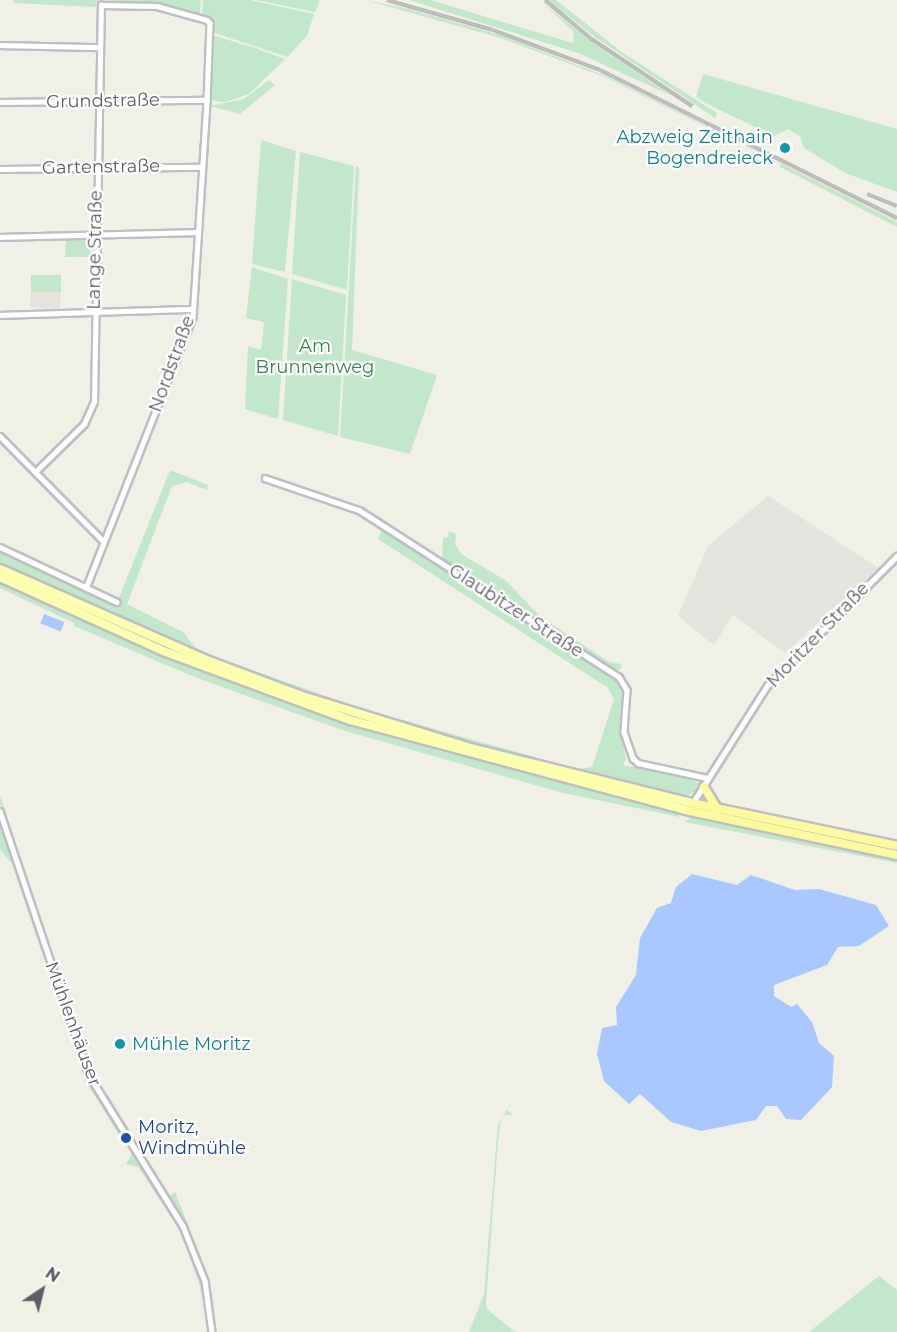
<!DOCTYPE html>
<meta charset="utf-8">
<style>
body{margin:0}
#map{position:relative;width:897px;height:1332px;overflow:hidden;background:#f0f0e6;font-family:Montserrat,sans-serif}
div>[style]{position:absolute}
.industrial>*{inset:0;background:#e4e3de;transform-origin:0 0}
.green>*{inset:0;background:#c3e7ca;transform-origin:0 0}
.water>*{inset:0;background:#a8c8ff;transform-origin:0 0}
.roads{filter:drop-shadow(2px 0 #bebfc5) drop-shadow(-2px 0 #bebfc5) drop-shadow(0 2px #bebfc5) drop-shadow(0 -2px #bebfc5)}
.minor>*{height:4.5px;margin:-2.25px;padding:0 2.25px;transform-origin:2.25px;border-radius:2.25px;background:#fff}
.primary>*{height:8px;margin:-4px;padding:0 4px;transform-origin:4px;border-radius:4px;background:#fcffad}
.trunk>*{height:8px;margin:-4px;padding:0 4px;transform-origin:4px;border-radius:4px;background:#fcfa9f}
.rail>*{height:4px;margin-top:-2px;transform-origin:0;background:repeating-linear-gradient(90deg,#fff 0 4.5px,#b9b9ba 0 9px);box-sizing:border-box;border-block:2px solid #b9b9ba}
.dots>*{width:16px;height:16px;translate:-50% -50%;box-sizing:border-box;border:3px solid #fff;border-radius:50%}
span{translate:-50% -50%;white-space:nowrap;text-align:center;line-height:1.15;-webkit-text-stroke:4.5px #fff;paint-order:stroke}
.street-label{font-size:18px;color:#5e6067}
.culture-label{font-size:18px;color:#0d838f}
.right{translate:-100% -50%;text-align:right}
.left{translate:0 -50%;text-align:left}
.park-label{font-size:18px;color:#368649}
.transit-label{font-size:18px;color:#164399}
.north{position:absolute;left:12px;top:1260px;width:60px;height:60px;-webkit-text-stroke:4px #fff;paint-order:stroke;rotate:35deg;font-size:16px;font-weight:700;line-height:24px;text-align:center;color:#5e6067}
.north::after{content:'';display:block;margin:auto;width:21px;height:27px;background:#5e6067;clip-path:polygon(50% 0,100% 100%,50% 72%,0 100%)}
</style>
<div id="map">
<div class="industrial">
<div style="left:61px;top:291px;width:18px;height:30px;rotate:93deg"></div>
<div style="clip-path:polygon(768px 496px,878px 568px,785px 653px,733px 615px,714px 645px,678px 616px,708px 546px)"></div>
</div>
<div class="green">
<div style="clip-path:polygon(14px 0,97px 0,96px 7px,13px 3px)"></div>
<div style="clip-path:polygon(99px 0,201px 0,200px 15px,157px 5px)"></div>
<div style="clip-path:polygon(203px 0,250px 0,314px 14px,307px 36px,287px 57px,212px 32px,210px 19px,202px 16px)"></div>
<div style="clip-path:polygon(256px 0,320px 0,315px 12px)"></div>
<div style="clip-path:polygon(365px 0,405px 8px,500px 35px,606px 76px,850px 198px,897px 222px,897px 227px,780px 167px,781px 164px,605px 77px,501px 38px)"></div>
<div style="clip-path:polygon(409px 0,430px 0,573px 43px,574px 32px,540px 0,590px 41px,672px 96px,578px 53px)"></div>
<div style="clip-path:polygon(548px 0,556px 0,623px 53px,717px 113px,715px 118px,592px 35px)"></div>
<div style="clip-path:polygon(212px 35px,255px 48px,285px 59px,249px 94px,225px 102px,209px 100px)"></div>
<div style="clip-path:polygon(703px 74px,897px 129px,897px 192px,845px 173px,804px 148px,800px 136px,788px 129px,774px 136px,705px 103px,696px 97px)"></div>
<div style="clip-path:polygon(269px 80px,275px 85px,240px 114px,210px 106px,244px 99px)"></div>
<div style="clip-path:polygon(261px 140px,296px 151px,285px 272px,252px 264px)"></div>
<div style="clip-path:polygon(300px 152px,354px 166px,347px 290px,292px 274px)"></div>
<div style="clip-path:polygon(356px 166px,359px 167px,352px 350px,437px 375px,410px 454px,340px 437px)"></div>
<div style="clip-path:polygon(89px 239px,91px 257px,65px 257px,66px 240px)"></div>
<div style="clip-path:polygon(252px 267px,288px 279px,278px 419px,245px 409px,248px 346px,261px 350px,264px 322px,246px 318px)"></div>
<div style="left:31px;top:275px;width:30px;height:17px"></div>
<div style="clip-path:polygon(292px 279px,346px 295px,338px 436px,283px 420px)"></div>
<div style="clip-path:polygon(170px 470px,208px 485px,207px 490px,187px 482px,172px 486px,127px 604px,183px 632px,198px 651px,360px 708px,538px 758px,579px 769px,592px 767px,614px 699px,608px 688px,378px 539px,382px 529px,615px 680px,624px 697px,620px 731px,626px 758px,623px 765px,687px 777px,698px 783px,696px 792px,683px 797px,492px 750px,284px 687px,190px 650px,0 566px,0 550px,117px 603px)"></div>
<div style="clip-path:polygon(449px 531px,456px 534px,455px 544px,461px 554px,505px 580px,541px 617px,609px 662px,621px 664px,622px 668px,615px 672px,442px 561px,443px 538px,448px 537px)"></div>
<div style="clip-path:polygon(0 582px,151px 651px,281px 701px,440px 751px,675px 811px,680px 817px,563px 793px,342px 730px,197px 678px,74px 626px,74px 623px,0 588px)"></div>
<div style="clip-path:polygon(0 796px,81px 1040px,0 803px)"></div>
<div style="clip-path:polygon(694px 815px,897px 858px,897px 863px,685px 822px)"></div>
<div style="clip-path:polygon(0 819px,87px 1076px,127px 1148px,86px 1081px,12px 864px,0 850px)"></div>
<div style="clip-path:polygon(511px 1103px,507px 1110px,513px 1115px,504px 1115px,501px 1120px,498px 1141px,486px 1303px,487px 1309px,515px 1332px,469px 1332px,484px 1294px,498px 1124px)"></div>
<div style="clip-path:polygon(132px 1153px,182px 1227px,193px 1254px,203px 1282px,210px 1332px,199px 1283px,180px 1230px,138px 1167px,126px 1164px)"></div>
<div style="clip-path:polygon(175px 1192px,210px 1280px,217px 1332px,197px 1252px,168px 1197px)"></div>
<div style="clip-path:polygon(879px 1276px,897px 1290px,897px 1332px,809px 1332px)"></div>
</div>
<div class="water">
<div style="left:44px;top:614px;width:22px;height:10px;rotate:22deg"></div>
<div style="clip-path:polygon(692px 874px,737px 885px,751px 875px,795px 890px,819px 889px,876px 905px,889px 926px,859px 946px,838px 947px,827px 965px,774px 985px,774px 996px,791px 1007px,797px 1004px,812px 1022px,819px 1043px,834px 1056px,832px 1087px,801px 1120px,786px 1119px,777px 1106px,766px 1106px,756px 1120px,701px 1131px,671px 1122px,640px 1094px,629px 1104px,604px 1081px,597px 1054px,602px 1028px,617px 1025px,616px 1007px,636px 975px,640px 938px,657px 908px,671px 903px,676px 887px)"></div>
</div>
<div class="roads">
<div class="minor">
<div style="left:0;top:45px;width:99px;rotate:1.2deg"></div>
<div style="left:0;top:102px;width:207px;rotate:-0.6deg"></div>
<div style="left:0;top:169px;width:201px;rotate:-0.6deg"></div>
<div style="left:0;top:237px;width:198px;rotate:-1.4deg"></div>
<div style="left:0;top:315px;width:193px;rotate:-1.8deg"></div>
<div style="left:0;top:436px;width:148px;rotate:45.5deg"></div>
<div style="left:35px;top:472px;width:69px;rotate:-44.4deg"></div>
<div style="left:84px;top:424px;width:24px;rotate:-66deg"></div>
<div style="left:94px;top:402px;width:397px;rotate:-89deg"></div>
<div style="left:101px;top:5px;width:56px;rotate:1deg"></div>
<div style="left:157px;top:6px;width:52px;rotate:15.6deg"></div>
<div style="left:207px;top:20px;width:4px;rotate:45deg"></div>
<div style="left:210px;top:23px;width:79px;rotate:92.2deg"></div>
<div style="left:207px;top:102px;width:215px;rotate:93.7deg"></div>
<div style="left:193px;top:317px;width:291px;rotate:111.5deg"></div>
<div style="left:265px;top:478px;width:99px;rotate:18.8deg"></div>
<div style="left:359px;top:510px;width:309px;rotate:32.7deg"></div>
<div style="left:619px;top:677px;width:15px;rotate:58deg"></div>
<div style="left:627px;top:690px;width:42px;rotate:94.1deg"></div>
<div style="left:624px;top:732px;width:28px;rotate:71deg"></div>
<div style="left:633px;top:758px;width:7px;rotate:45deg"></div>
<div style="left:638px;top:763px;width:72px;rotate:12.1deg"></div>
<div style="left:0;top:547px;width:129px;rotate:25.2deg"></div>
<div style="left:692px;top:804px;width:140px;rotate:-57.6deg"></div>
<div style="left:767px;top:686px;width:184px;rotate:-45deg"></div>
<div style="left:0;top:811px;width:279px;rotate:71.4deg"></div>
<div style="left:89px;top:1075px;width:178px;rotate:58.1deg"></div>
<div style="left:183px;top:1226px;width:59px;rotate:68.2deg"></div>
<div style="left:205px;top:1281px;width:51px;rotate:82.2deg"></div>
</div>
<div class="primary">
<div style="left:0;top:569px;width:228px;rotate:23.8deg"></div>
<div style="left:209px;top:661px;width:96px;rotate:20.7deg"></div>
<div style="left:299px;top:695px;width:179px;rotate:17.2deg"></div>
<div style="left:470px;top:748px;width:229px;rotate:13.9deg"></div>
<div style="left:0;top:577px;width:179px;rotate:24.4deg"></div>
<div style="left:163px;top:651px;width:199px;rotate:20.3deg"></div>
<div style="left:350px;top:720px;width:352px;rotate:15deg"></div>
</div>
<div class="trunk">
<div style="left:704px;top:787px;width:26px;rotate:59deg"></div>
<div style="left:692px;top:803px;width:209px;rotate:11.8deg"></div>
<div style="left:690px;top:811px;width:212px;rotate:12deg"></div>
</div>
</div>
<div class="rail">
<div style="left:387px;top:0;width:110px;rotate:15.8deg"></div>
<div style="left:493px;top:30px;width:114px;rotate:20.5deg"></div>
<div style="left:600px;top:70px;width:332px;rotate:26.5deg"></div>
<div style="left:545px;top:0;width:59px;rotate:40.2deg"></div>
<div style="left:590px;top:38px;width:123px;rotate:33.7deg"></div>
<div style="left:867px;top:194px;width:32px;rotate:22deg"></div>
</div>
<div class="dots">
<div style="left:785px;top:148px;background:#0f9aa8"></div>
<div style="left:120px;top:1044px;background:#0f9aa8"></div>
<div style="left:126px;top:1138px;background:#1a4fb4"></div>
</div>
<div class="street-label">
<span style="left:103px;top:101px;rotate:-1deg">Grundstraße</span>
<span style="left:101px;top:167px;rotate:-1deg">Gartenstraße</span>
<span style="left:95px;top:250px;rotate:-89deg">Lange Straße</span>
<span style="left:172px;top:364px;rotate:-70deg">Nordstraße</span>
<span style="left:516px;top:611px;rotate:33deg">Glaubitzer Straße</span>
<span style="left:818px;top:635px;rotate:-46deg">Moritzer Straße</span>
<span style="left:73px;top:1024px;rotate:70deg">Mühlenhäuser</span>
</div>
<div class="culture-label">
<span class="right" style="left:773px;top:148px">Abzweig Zeithain<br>Bogendreieck</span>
<span class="left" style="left:132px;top:1044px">Mühle Moritz</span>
</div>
<div class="park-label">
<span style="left:315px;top:357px">Am<br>Brunnenweg</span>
</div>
<div class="transit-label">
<span class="left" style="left:138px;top:1138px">Moritz,<br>Windmühle</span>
</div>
<div class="north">N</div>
</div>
